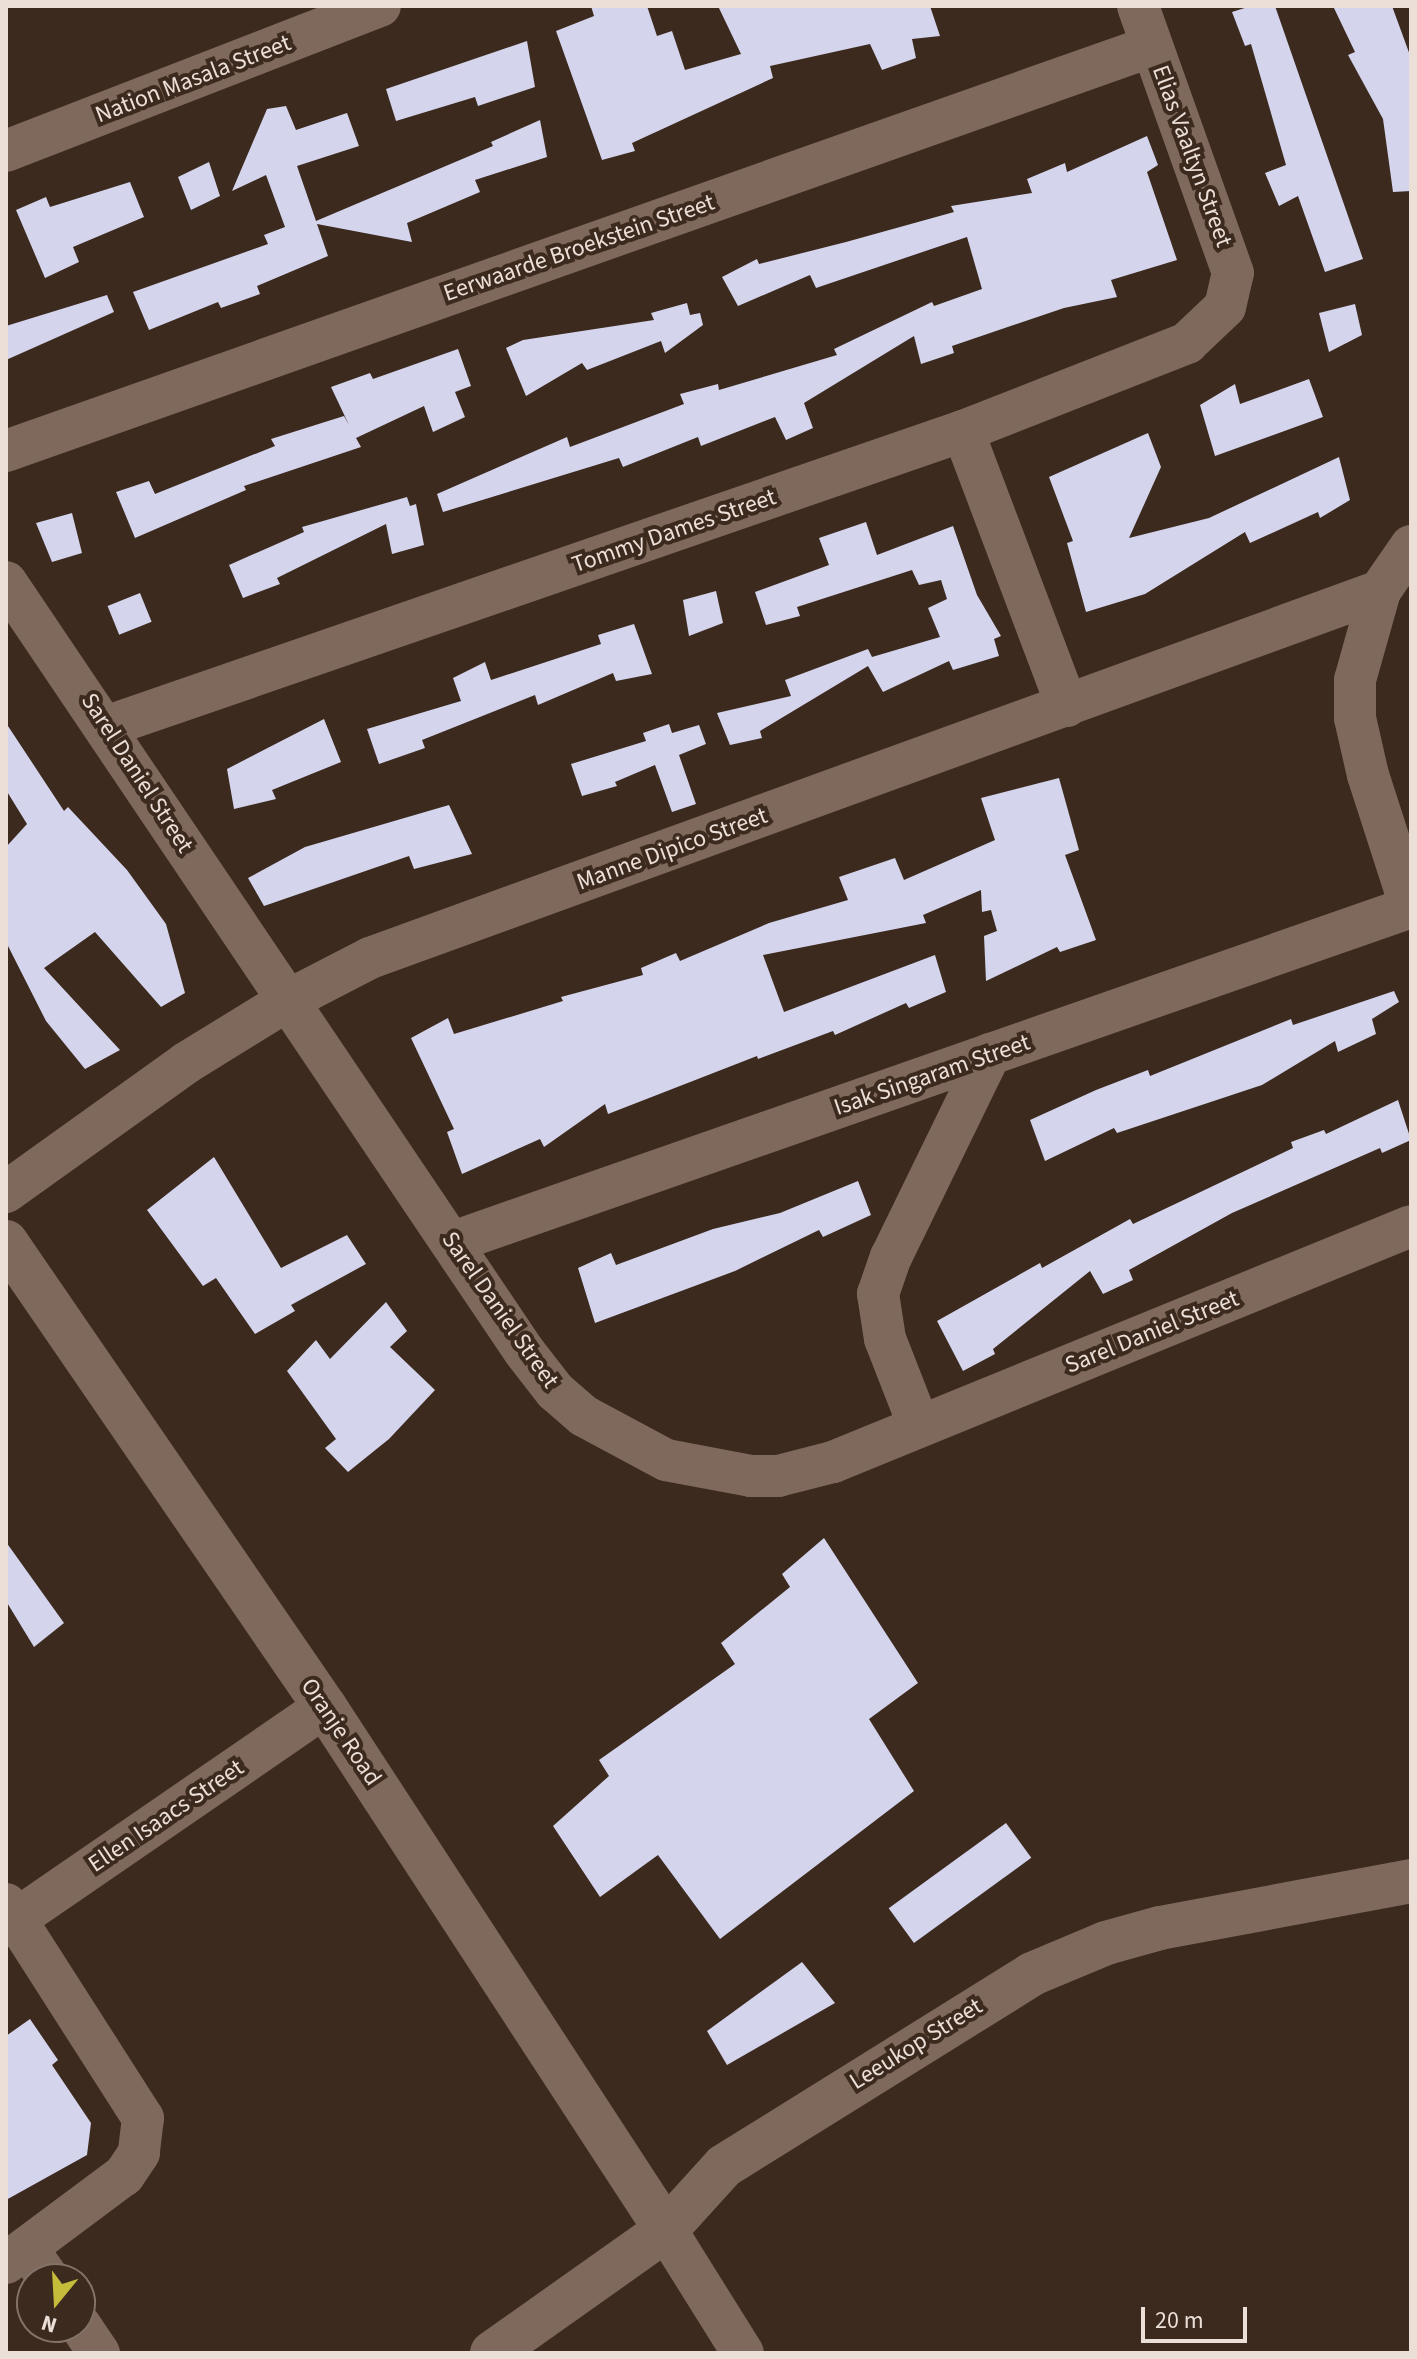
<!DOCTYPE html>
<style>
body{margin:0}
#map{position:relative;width:1417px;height:2359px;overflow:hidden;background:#3c2a1e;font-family:"Source Sans 3",sans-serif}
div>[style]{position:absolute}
.building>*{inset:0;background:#d4d4ed;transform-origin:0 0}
.minor>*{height:42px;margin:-21px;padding:0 21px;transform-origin:21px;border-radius:21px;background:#7f695c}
.tertiary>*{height:44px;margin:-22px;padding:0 22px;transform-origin:22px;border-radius:22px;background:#7f695c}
span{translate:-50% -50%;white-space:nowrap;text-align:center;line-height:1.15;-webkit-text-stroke:8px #3c2a1e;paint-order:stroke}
.street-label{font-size:24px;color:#ebdfd8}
.frame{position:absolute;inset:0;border:8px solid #ebdfd8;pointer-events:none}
.north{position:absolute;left:16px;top:2263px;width:80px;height:80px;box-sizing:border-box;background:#3c2a1e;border:2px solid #827268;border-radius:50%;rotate:198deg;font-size:22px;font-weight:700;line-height:32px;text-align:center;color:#ebdfd8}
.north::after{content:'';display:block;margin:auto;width:28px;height:36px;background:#c6bc3c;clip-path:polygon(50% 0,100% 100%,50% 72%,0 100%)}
.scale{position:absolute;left:1141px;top:2307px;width:106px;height:36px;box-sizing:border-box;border:4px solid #ebdfd8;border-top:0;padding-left:10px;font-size:24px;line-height:28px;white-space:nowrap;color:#ebdfd8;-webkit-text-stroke:6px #3c2a1e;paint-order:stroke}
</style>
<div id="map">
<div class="building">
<div style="clip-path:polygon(591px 6px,647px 6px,657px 36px,672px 31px,685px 70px,741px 54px,718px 6px,930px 6px,940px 36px,912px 39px,916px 58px,882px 70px,870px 44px,770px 66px,773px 78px,632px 143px,635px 151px,602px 160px,556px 31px,594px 16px)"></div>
<div style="clip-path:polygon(1251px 6px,1275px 6px,1363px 259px,1325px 272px,1298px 196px,1279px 206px,1265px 173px,1286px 165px,1251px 44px,1245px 46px,1232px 12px)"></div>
<div style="clip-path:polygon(1333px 6px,1392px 6px,1411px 58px,1411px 191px,1393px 192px,1383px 119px,1348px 55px,1355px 52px)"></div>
<div style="clip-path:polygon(527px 41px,535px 87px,478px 106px,475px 97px,396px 121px,386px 89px)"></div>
<div style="clip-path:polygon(286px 106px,296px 130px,347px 113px,359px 146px,297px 166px,316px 221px,493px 146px,491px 142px,540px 120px,547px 157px,475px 180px,480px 192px,407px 223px,412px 242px,317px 224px,328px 256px,257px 286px,260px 294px,221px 308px,218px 302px,149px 330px,133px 292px,268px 244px,264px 235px,285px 227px,266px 175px,232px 191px,267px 109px)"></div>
<div style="clip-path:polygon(1147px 136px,1158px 165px,1147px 172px,1177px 260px,1111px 280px,1117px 297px,1064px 308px,952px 346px,954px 353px,921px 364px,914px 336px,804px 403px,813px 428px,786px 440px,775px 417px,701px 446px,698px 437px,623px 467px,619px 458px,443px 512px,437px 494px,567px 437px,570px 447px,684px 404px,680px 394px,718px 384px,719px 390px,837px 355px,834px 349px,932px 302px,934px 306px,982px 289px,967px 237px,816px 288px,810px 275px,738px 306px,722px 277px,757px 259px,759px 264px,846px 242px,954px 212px,951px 206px,1032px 193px,1027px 179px,1065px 163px,1067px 172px)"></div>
<div style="clip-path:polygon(209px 162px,220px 196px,191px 210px,178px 177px)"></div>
<div style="clip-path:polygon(130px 182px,144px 217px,73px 247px,79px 262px,45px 278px,16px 210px,46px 197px,50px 207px)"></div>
<div style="clip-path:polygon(107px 295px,114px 312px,6px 360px,6px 326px)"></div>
<div style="clip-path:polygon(687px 303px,690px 315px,700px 313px,703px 325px,665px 353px,661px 341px,587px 370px,582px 363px,526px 396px,506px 348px,523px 340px,654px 320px,651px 313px)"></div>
<div style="clip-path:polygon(1355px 304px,1362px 335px,1329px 352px,1319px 313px)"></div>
<div style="clip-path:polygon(458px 349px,471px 386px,455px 392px,465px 417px,433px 432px,424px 406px,356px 438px,361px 447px,244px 486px,246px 490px,135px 538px,116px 492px,149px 481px,155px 494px,275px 446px,271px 439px,344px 416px,349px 425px,331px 387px,370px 373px,373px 379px)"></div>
<div style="clip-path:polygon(1309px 379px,1323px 417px,1215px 456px,1200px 405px,1235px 384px,1240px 404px)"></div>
<div style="clip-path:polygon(1148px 433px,1161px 467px,1129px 538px,1209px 518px,1339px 457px,1350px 500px,1320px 518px,1318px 512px,1250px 543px,1245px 532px,1145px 594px,1086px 612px,1067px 543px,1073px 541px,1049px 477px)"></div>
<div style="clip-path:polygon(407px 497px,410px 506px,416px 504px,424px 545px,392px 554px,386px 524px,277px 578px,280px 584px,243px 598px,229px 565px,304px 532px,302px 527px)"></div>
<div style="clip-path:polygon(72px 513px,82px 553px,52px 562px,36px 523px)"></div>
<div style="clip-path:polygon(866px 522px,877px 555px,953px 526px,977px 595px,1001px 636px,994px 639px,999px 656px,953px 670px,949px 661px,883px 692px,868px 666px,760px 731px,762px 738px,730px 745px,717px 713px,791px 696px,785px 680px,868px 649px,872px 657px,940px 637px,928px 608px,947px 599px,941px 580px,919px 585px,912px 570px,797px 607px,800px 616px,766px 625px,755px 592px,829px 565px,819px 538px)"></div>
<div style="clip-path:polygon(716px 591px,723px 623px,689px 636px,683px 600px)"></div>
<div style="left:140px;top:593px;width:31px;height:35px;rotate:68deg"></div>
<div style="clip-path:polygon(634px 624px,652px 674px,616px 681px,613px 673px,538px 705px,535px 695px,422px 740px,425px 748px,379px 764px,367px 729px,461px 701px,453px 678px,485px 662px,491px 680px,601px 644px,598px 635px)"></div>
<div style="clip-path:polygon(324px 719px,341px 762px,272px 790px,276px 799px,234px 809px,227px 769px)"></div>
<div style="clip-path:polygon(6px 723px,64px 811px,68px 807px,127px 870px,166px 924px,185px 993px,161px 1007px,95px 932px,44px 968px,120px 1050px,85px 1069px,46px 1021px,6px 942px,6px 847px,27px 824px,6px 790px)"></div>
<div style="clip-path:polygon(669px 724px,672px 733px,699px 725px,706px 744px,679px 755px,696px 804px,672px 812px,655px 765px,615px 782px,617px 786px,582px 796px,571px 764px,646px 741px,643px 733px)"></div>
<div style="clip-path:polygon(1059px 778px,1079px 850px,1065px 855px,1096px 940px,1060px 952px,1057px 947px,986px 981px,984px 936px,997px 931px,991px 910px,982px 912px,981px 890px,923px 915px,926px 923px,763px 955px,784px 1012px,935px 955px,946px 992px,909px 1008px,906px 1003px,835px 1035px,833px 1031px,758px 1059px,757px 1056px,608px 1114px,605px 1104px,544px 1147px,540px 1139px,462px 1174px,447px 1132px,454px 1129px,411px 1038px,448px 1018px,454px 1034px,563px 1001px,561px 997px,643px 975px,641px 968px,676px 953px,680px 961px,769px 923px,848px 900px,839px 877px,895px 858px,904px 880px,995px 840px,981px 798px)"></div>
<div style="clip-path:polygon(449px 805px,472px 854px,414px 869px,409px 856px,264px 906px,248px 878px,305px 847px)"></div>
<div style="clip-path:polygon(1394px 991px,1399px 1002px,1372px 1019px,1376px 1034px,1338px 1052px,1335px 1041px,1262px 1085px,1117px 1133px,1114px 1128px,1045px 1161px,1030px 1120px,1096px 1090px,1148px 1070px,1150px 1076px,1291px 1019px,1293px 1025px)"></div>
<div style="clip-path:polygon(1398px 1100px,1411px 1140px,1382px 1153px,1380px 1148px,1232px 1213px,1129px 1270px,1133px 1280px,1103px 1294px,1090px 1271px,993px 1349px,995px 1354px,963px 1371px,937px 1321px,1040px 1263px,1042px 1268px,1130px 1219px,1133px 1224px,1293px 1148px,1291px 1142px,1324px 1130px,1326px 1134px)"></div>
<div style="clip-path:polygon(214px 1157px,281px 1268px,347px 1235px,366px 1264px,291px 1305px,295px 1311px,255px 1334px,216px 1278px,203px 1286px,147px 1210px)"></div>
<div style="clip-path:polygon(858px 1181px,871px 1215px,823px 1237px,819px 1230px,735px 1271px,595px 1323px,578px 1268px,611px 1253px,616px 1265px,713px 1229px,780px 1213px)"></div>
<div style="clip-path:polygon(386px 1302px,407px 1331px,390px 1347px,435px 1390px,389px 1439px,348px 1472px,325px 1448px,336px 1439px,287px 1371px,316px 1340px,330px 1359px)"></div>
<div style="clip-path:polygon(824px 1538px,918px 1683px,869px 1719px,914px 1791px,720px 1939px,658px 1855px,600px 1897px,553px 1826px,609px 1776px,599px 1760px,735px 1664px,721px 1643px,790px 1587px,782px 1574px)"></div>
<div style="clip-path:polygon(6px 1542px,64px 1623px,34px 1647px,6px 1601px)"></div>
<div style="left:1006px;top:1823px;width:43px;height:145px;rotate:54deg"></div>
<div style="clip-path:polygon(802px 1962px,835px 2003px,727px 2065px,707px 2031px)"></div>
<div style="clip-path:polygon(30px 2019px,58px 2060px,52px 2065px,91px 2123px,87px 2155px,6px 2200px,6px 2036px)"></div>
</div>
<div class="minor">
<div style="left:6px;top:151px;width:401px;rotate:-21.2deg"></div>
<div style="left:963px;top:431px;width:294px;rotate:69.3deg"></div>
<div style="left:6px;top:451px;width:1215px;rotate:-19.46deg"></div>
<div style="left:1411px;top:546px;width:55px;rotate:124.6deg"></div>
<div style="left:1380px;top:591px;width:92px;rotate:105.7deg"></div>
<div style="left:1355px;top:680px;width:38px;rotate:90deg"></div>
<div style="left:1355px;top:718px;width:58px;rotate:77.2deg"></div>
<div style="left:1368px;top:775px;width:140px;rotate:72.1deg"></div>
<div style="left:6px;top:582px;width:927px;rotate:56.04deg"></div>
<div style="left:524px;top:1351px;width:51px;rotate:52.2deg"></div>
<div style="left:555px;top:1391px;width:38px;rotate:41deg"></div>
<div style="left:584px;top:1416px;width:93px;rotate:28.2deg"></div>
<div style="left:666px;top:1460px;width:86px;rotate:10.7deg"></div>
<div style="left:751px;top:1476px;width:27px"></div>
<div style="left:778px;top:1476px;width:57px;rotate:-14.3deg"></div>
<div style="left:833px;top:1462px;width:624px;rotate:-22.21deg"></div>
<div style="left:108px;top:726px;width:904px;rotate:-19.04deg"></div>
<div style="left:963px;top:431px;width:241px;rotate:-21.4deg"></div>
<div style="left:1187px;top:343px;width:52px;rotate:-43.5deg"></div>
<div style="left:1225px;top:307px;width:35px;rotate:-77deg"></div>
<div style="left:1233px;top:273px;width:283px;rotate:-109.6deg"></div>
<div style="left:6px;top:1192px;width:221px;rotate:-35.6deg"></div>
<div style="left:186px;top:1063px;width:116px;rotate:-31.6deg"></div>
<div style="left:285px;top:1002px;width:96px;rotate:-27.4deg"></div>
<div style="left:370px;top:958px;width:1075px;rotate:-19.97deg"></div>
<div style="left:453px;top:1242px;width:1015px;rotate:-19.27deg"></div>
<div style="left:919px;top:1426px;width:93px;rotate:-111.3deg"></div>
<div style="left:885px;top:1339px;width:46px;rotate:-98.8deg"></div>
<div style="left:878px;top:1294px;width:39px;rotate:-71deg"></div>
<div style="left:891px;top:1257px;width:226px;rotate:-64deg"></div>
<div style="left:6px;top:1904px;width:254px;rotate:57.4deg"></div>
<div style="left:143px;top:2118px;width:35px;rotate:97deg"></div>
<div style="left:139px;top:2153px;width:27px;rotate:124deg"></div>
<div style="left:124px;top:2175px;width:147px;rotate:143.3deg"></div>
<div style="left:6px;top:1926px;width:387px;rotate:-34.5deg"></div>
<div style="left:666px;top:2230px;width:145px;rotate:58deg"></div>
<div style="left:27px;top:2248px;width:38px;rotate:55deg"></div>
<div style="left:80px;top:2325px;width:34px;rotate:56deg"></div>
</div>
<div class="tertiary">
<div style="left:6px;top:1242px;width:564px;rotate:55.55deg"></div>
<div style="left:325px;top:1707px;width:624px;rotate:56.9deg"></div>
<div style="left:492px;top:2353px;width:213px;rotate:-35.3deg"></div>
<div style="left:666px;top:2230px;width:86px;rotate:-47.8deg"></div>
<div style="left:724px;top:2166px;width:363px;rotate:-31.9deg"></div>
<div style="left:1032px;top:1974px;width:80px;rotate:-22.7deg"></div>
<div style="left:1106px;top:1943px;width:56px;rotate:-15.5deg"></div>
<div style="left:1160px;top:1928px;width:255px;rotate:-10.6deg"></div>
</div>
<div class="street-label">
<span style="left:193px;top:79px;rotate:-21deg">Nation Masala Street</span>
<span style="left:1192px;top:156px;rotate:70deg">Elias Vaaltyn Street</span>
<span style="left:579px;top:248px;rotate:-19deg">Eerwaarde Broekstein Street</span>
<span style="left:674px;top:531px;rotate:-19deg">Tommy Dames Street</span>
<span style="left:137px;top:773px;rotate:57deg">Sarel Daniel Street</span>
<span style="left:672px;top:849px;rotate:-20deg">Manne Dipico Street</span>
<span style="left:932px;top:1075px;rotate:-19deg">Isak Singaram Street</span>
<span style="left:500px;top:1310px;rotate:55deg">Sarel Daniel Street</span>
<span style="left:1152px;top:1332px;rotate:-22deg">Sarel Daniel Street</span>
<span style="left:341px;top:1732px;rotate:56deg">Oranje Road</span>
<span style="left:166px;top:1816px;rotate:-34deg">Ellen Isaacs Street</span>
<span style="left:916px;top:2044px;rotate:-32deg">Leeukop Street</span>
</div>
<div class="frame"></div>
<div class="north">N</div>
<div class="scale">20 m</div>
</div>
